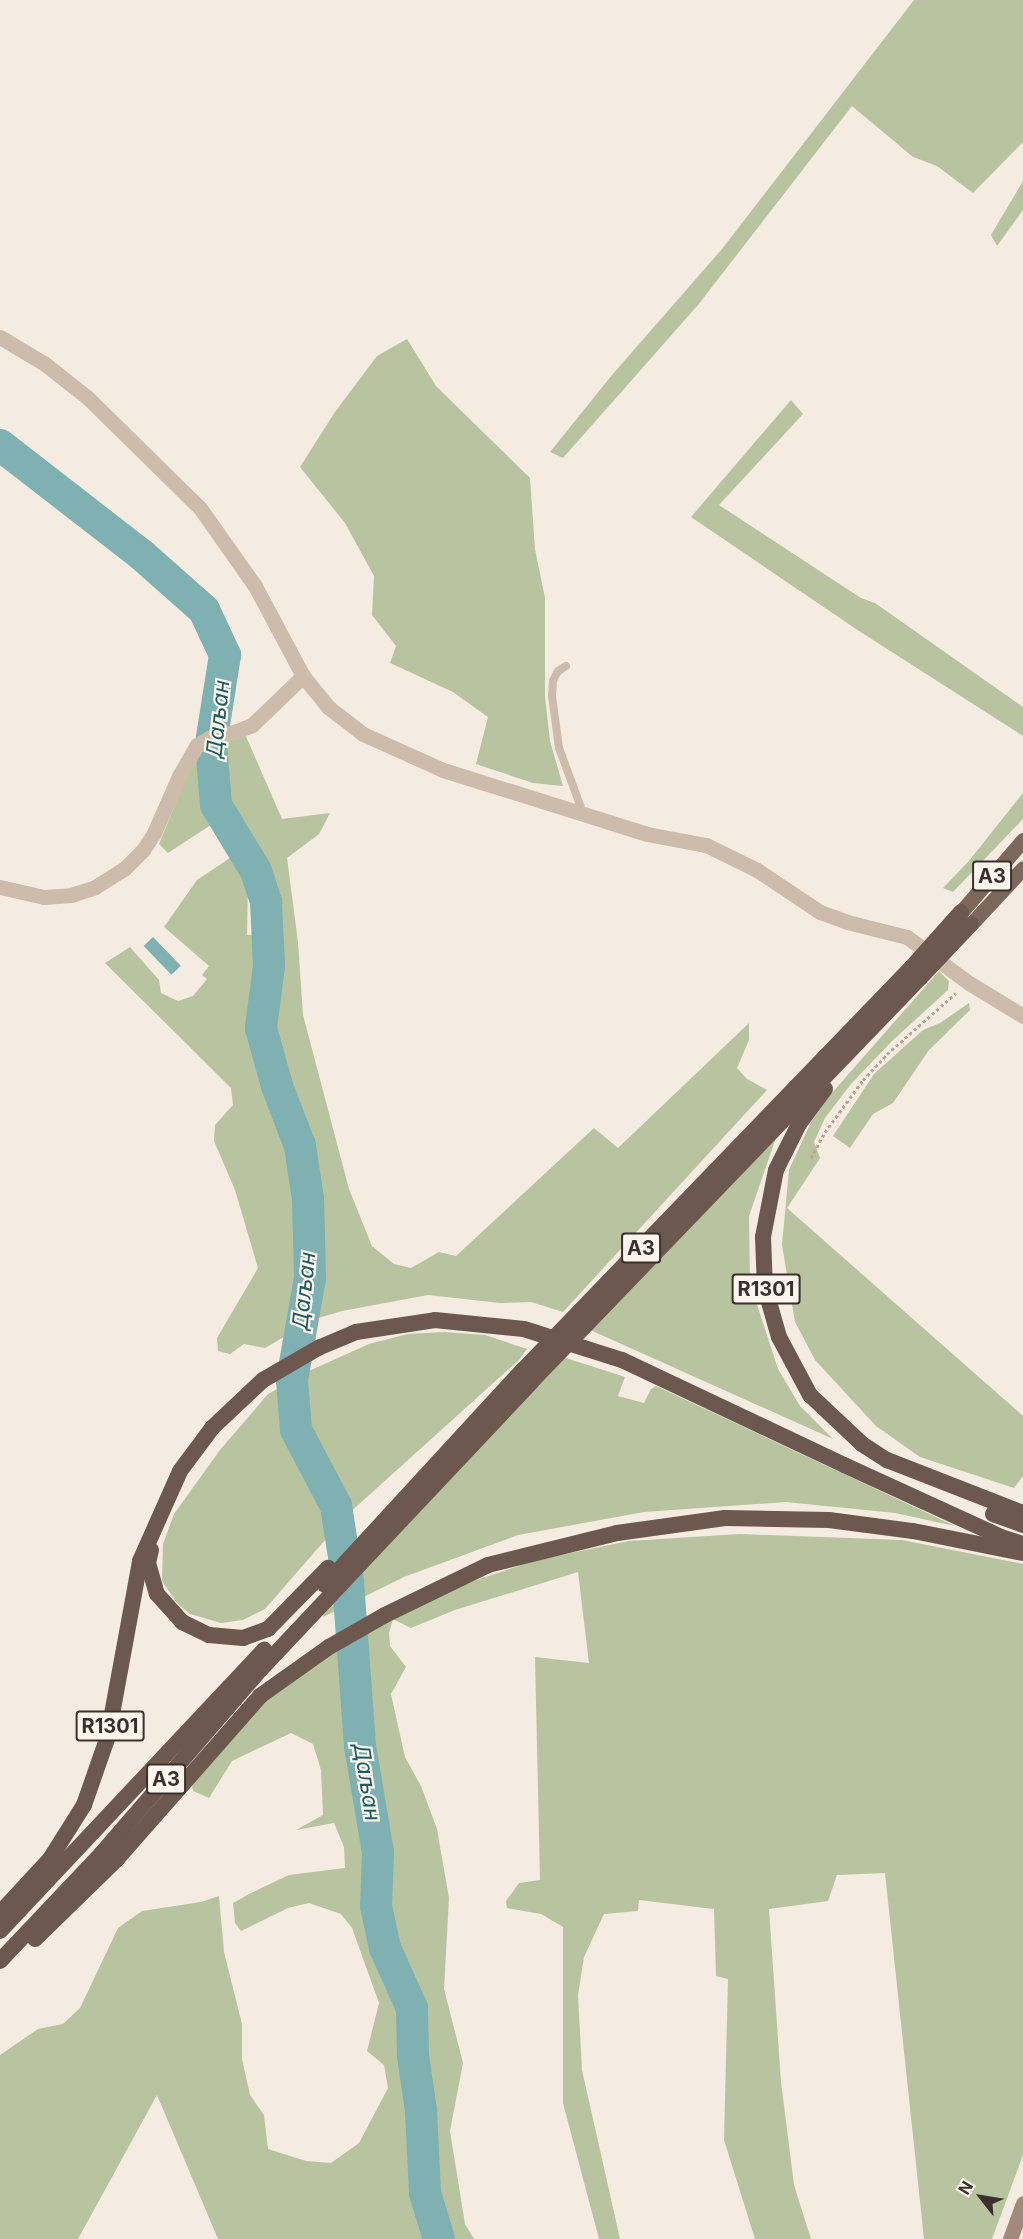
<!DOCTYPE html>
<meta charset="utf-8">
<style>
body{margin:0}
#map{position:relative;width:1023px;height:2239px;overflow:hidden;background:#f4ebe1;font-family:Inter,sans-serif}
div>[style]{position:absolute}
.green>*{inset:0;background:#b8c4a0}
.water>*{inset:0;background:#7fb0b2;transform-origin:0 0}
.river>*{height:32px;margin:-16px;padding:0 16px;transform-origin:16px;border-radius:16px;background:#7fb0b2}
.path>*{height:3px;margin-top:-1.5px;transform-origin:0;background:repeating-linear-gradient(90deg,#b9a596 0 3px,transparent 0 6px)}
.service>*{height:8px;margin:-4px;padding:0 4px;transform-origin:4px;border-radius:4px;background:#cdbbac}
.minor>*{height:15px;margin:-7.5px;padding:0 7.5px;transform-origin:7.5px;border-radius:7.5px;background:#cdbbac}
.tertiary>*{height:15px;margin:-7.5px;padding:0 7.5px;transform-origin:7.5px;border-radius:7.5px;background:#cdbbac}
.secondary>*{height:15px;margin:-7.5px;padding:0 7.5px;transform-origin:7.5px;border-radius:7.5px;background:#a18a7d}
.primary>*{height:15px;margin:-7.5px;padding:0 7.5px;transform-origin:7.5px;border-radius:7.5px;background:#7d675c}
.trunk>*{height:16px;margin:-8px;padding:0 8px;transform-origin:8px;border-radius:8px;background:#6c584f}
.trunk-bridge>*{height:16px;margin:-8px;padding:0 8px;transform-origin:8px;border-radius:8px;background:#6c584f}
span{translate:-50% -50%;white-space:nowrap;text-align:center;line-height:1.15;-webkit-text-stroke:4.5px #fbf5ee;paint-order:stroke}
.shield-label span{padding:2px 4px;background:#fbf5ee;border:2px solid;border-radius:4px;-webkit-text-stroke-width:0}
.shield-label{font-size:20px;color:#3b302b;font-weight:700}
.water-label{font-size:22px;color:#1f5a5e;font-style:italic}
.north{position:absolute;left:951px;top:2167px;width:60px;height:60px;-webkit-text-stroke:4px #fbf5ee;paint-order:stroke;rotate:301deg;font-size:16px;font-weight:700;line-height:24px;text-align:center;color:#3b302b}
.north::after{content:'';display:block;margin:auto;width:21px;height:27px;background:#3b302b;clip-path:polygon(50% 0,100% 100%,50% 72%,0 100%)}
</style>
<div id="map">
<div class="green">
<div style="clip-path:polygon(914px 0,1023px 0,1023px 142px,973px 193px,937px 166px,913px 157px,852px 106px,698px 305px,563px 458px,550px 452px,612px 375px,722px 249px)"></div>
<div style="clip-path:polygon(1023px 181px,1023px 210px,997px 246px,991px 235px)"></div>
<div style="clip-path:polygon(407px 339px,436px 386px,530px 478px,535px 549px,545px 598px,545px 697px,550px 741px,563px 786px,533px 783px,476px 764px,488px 717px,453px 692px,390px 663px,396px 646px,372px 615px,374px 576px,345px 523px,300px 467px,335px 412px,377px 356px)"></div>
<div style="clip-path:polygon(791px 400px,803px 414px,719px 505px,861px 598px,875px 603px,1023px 707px,1023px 736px,859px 631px,691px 517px)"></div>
<div style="clip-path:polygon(evenodd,245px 734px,282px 819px,330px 813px,319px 834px,287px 858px,298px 942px,303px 1015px,349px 1189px,372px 1246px,394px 1264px,411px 1268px,439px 1252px,456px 1256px,594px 1128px,618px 1148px,749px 1023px,749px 1040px,737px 1068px,747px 1079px,767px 1090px,563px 1312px,531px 1302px,500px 1303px,428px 1295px,342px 1311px,315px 1319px,265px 1348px,244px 1344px,230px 1354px,218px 1351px,217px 1338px,258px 1268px,235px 1190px,214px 1141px,215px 1125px,233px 1105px,231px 1088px,105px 963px,130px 947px,159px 980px,161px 993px,178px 1001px,193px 996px,207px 979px,202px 975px,209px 966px,164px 927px,197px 880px,233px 856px,235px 850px,217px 821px,168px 853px,159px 844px,195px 756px,204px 746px,245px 734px,266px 880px,273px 907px,274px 934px,247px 935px,248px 882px,266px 880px)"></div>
<div style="clip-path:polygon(1023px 793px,1023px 819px,953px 892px,943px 888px,968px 862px)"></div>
<div style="clip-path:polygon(939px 971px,949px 981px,948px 990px,892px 1041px,851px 1084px,825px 1118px,814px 1142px,820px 1158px,787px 1208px,1023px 1416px,1023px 1476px,1014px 1488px,920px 1457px,876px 1426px,815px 1360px,795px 1322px,782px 1245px,789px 1170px,811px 1122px,831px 1094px)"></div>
<div style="clip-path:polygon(969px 1003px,970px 1010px,929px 1050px,893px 1103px,873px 1114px,850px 1148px,833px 1136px,874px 1074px,923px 1030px,940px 1023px)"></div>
<div style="clip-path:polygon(777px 1135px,749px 1216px,750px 1283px,778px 1369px,800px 1406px,833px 1439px,588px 1329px)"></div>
<div style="clip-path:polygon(444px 1332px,485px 1335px,527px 1349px,519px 1360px,347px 1515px,265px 1609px,243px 1620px,221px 1623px,190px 1614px,177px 1603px,162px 1581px,163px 1544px,174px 1514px,220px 1450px,268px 1394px,311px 1370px,369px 1344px,408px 1334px)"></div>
<div style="clip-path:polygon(563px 1357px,625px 1377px,618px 1396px,644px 1403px,651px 1389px,656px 1386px,955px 1526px,895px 1513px,786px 1502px,644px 1512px,518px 1535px,404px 1577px,323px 1617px,325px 1605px)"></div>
<div style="clip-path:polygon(739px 1534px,902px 1540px,1023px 1564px,1023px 2155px,992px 2239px,924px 2239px,885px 1873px,837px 1875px,828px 1901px,769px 1909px,781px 2082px,794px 2185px,811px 2239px,755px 2239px,724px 2140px,728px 1979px,716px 1976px,714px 1909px,639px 1900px,638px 1911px,604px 1914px,584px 1957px,578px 1995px,582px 2070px,620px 2239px,599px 2239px,563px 2103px,563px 1927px,541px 1914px,507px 1908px,506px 1901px,519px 1883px,540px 1880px,535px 1657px,589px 1663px,578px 1572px,455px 1610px,411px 1628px,393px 1619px,389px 1633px,390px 1646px,406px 1667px,391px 1694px,405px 1757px,421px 1786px,437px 1829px,449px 1898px,444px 1989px,463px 2063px,450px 2131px,465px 2224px,474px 2239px,218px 2239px,157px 2095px,78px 2239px,0 2239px,0 2055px,38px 2029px,63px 2024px,80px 2008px,118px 1928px,142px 1911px,201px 1902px,219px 1896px,224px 1952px,242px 2024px,242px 2059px,250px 2095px,264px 2115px,268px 2149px,306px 2161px,331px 2163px,359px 2143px,388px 2088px,384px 2065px,367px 2051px,379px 2003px,352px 1928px,341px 1914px,309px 1903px,288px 1908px,241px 1931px,235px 1923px,233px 1903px,251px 1893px,289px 1875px,345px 1868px,344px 1847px,334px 1823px,296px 1830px,323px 1815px,321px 1770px,313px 1744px,291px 1733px,232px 1761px,209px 1798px,193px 1791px,191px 1780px,230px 1735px,276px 1690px,329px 1653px,393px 1619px,455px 1587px,537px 1560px,629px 1541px)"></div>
</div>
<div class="water">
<div style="left:153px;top:937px;width:40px;height:13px;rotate:46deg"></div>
</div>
<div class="river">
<div style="left:0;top:445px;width:181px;rotate:37.8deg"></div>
<div style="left:143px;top:556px;width:81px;rotate:41.5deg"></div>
<div style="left:204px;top:610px;width:50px;rotate:65deg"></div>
<div style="left:225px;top:655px;width:89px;rotate:99deg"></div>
<div style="left:211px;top:743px;width:62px;rotate:85.4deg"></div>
<div style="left:216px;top:805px;width:77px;rotate:58.8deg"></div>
<div style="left:256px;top:871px;width:33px;rotate:72deg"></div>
<div style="left:266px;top:902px;width:64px;rotate:87.3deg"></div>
<div style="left:269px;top:966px;width:63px;rotate:97.4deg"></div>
<div style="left:261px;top:1028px;width:60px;rotate:74.6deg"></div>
<div style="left:277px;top:1086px;width:64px;rotate:69deg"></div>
<div style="left:300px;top:1146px;width:54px;rotate:81.4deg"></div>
<div style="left:308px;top:1199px;width:79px;rotate:88.5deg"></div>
<div style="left:310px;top:1278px;width:104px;rotate:100deg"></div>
<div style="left:292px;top:1380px;width:50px;rotate:85.4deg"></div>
<div style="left:296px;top:1430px;width:86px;rotate:62.2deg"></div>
<div style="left:336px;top:1506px;width:77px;rotate:81deg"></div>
<div style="left:348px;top:1582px;width:164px;rotate:85.8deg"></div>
<div style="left:360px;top:1746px;width:108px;rotate:80.4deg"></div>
<div style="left:378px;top:1852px;width:54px;rotate:92.1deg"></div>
<div style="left:376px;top:1906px;width:43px;rotate:77.9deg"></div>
<div style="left:385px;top:1948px;width:66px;rotate:65.8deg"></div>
<div style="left:412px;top:2008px;width:48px;rotate:88.8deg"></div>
<div style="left:413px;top:2056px;width:56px;rotate:81.7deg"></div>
<div style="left:421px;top:2111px;width:82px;rotate:87.2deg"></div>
<div style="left:425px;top:2193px;width:48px;rotate:73.1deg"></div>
</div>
<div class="path">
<div style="left:811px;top:1158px;width:30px;rotate:-62deg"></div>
<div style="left:825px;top:1132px;width:64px;rotate:-53.8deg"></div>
<div style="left:863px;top:1080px;width:35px;rotate:-47deg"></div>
<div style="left:887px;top:1054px;width:92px;rotate:-41.5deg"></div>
</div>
<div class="service">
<div style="left:566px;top:666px;width:9px;rotate:148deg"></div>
<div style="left:558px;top:671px;width:11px;rotate:117deg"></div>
<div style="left:553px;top:681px;width:15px;rotate:94deg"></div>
<div style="left:552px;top:696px;width:52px;rotate:82.3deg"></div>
<div style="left:559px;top:748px;width:69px;rotate:69.7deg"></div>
</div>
<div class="minor">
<div style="left:0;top:887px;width:45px;rotate:12.8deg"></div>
<div style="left:44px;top:897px;width:27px;rotate:-4deg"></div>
<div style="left:71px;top:895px;width:25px;rotate:-18deg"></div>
<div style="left:95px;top:887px;width:34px;rotate:-32deg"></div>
<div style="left:124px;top:869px;width:27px;rotate:-45deg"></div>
<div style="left:143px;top:850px;width:20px;rotate:-57deg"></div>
<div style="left:154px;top:833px;width:62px;rotate:-66.3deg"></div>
<div style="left:179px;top:776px;width:36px;rotate:-60deg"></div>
<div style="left:197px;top:745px;width:14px;rotate:-30deg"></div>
<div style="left:209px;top:738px;width:29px;rotate:-14deg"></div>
<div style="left:237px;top:731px;width:16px;rotate:-22deg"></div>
<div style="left:252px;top:725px;width:71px;rotate:-43.9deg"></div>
</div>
<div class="tertiary">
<div style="left:0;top:337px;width:52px;rotate:31deg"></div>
<div style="left:45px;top:364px;width:53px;rotate:38.2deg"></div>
<div style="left:87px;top:397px;width:158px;rotate:44.5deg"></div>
<div style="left:200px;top:508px;width:95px;rotate:54.8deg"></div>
<div style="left:255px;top:586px;width:102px;rotate:61.9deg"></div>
<div style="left:303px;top:676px;width:40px;rotate:51deg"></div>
<div style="left:328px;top:707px;width:44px;rotate:37.6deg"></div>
<div style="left:363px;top:734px;width:88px;rotate:24.2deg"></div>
<div style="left:443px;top:770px;width:214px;rotate:17.4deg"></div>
<div style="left:647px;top:834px;width:60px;rotate:10.6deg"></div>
<div style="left:706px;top:845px;width:57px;rotate:26.1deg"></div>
<div style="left:757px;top:870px;width:76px;rotate:33.7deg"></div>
<div style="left:820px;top:912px;width:29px;rotate:20deg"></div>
<div style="left:847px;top:922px;width:62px;rotate:14deg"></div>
<div style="left:907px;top:937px;width:77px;rotate:36.6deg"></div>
<div style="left:969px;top:983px;width:63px;rotate:31.4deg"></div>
</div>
<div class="secondary">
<div style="left:1010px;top:2239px;width:38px;rotate:-70deg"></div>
</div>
<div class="primary">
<div style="left:961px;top:912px;width:95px;rotate:-49.3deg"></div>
<div style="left:971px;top:924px;width:76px;rotate:-47.1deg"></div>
</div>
<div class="trunk">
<div style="left:825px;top:1089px;width:44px;rotate:126.6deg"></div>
<div style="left:799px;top:1124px;width:51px;rotate:116.6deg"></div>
<div style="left:776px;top:1170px;width:68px;rotate:101deg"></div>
<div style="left:763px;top:1237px;width:51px;rotate:87.8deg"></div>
<div style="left:765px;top:1288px;width:51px;rotate:74.1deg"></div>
<div style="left:779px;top:1337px;width:66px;rotate:61.9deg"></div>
<div style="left:810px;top:1395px;width:71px;rotate:43.3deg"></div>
<div style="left:862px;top:1444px;width:30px;rotate:33deg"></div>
<div style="left:887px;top:1460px;width:146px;rotate:21.3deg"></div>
<div style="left:622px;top:1360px;width:246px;rotate:25.3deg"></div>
<div style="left:844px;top:1465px;width:173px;rotate:24.6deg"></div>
<div style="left:1001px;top:1537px;width:22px;rotate:18deg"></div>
<div style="left:993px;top:1514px;width:32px;rotate:20deg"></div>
<div style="left:151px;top:1550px;width:13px;rotate:103deg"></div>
<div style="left:148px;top:1563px;width:32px;rotate:74deg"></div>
<div style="left:157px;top:1594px;width:38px;rotate:48deg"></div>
<div style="left:182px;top:1622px;width:30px;rotate:26deg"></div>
<div style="left:209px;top:1635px;width:34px;rotate:5deg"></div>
<div style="left:243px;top:1638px;width:27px;rotate:-20deg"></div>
<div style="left:268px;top:1629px;width:86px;rotate:-45.5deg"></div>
<div style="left:325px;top:1585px;width:292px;rotate:-47.4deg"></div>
<div style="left:523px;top:1370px;width:559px;rotate:-46.02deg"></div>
<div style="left:0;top:1913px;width:74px;rotate:-47.2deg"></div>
<div style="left:50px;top:1859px;width:64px;rotate:-57.8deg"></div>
<div style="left:84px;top:1805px;width:73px;rotate:-70.8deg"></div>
<div style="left:108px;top:1736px;width:178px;rotate:-79.6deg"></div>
<div style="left:140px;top:1561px;width:98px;rotate:-66deg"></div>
<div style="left:180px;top:1471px;width:54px;rotate:-53.3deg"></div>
<div style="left:212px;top:1428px;width:70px;rotate:-43.3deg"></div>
<div style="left:263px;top:1380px;width:64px;rotate:-30.2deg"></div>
<div style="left:318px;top:1348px;width:41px;rotate:-22.8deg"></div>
<div style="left:356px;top:1332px;width:80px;rotate:-8.6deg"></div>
<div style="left:435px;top:1320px;width:89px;rotate:5.8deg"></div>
<div style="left:0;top:1931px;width:386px;rotate:-46.8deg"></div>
<div style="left:35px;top:1939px;width:115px;rotate:-44.3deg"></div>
<div style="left:117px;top:1859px;width:217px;rotate:-48.7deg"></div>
<div style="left:260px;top:1696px;width:85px;rotate:-35.4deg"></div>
<div style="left:329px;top:1647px;width:64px;rotate:-29.7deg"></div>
<div style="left:385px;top:1615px;width:114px;rotate:-25.9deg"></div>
<div style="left:488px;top:1565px;width:133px;rotate:-13.9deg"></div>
<div style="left:617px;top:1533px;width:109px;rotate:-7.9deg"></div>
<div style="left:725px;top:1518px;width:104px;rotate:1.1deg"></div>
<div style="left:829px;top:1520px;width:85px;rotate:7.5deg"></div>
<div style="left:913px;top:1531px;width:112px;rotate:11.3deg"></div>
<div style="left:0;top:1961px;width:149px;rotate:-46.6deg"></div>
<div style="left:102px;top:1853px;width:243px;rotate:-49.2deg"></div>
<div style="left:261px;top:1669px;width:395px;rotate:-46.7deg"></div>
<div style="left:532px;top:1381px;width:559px;rotate:-46.09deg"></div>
</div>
<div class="trunk-bridge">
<div style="left:911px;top:968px;width:75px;rotate:-48.2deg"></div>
<div style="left:920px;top:978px;width:74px;rotate:-46.6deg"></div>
<div style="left:524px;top:1329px;width:103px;rotate:17.6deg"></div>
</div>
<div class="shield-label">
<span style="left:992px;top:876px">A3</span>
<span style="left:641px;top:1248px">A3</span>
<span style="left:766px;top:1289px">R1301</span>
<span style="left:110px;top:1726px">R1301</span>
<span style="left:166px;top:1779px">A3</span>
</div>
<div class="water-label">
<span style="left:218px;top:719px;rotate:-84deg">Даљан</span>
<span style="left:304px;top:1291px;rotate:-84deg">Даљан</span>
<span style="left:367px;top:1782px;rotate:81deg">Даљан</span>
</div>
<div class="north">N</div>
</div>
